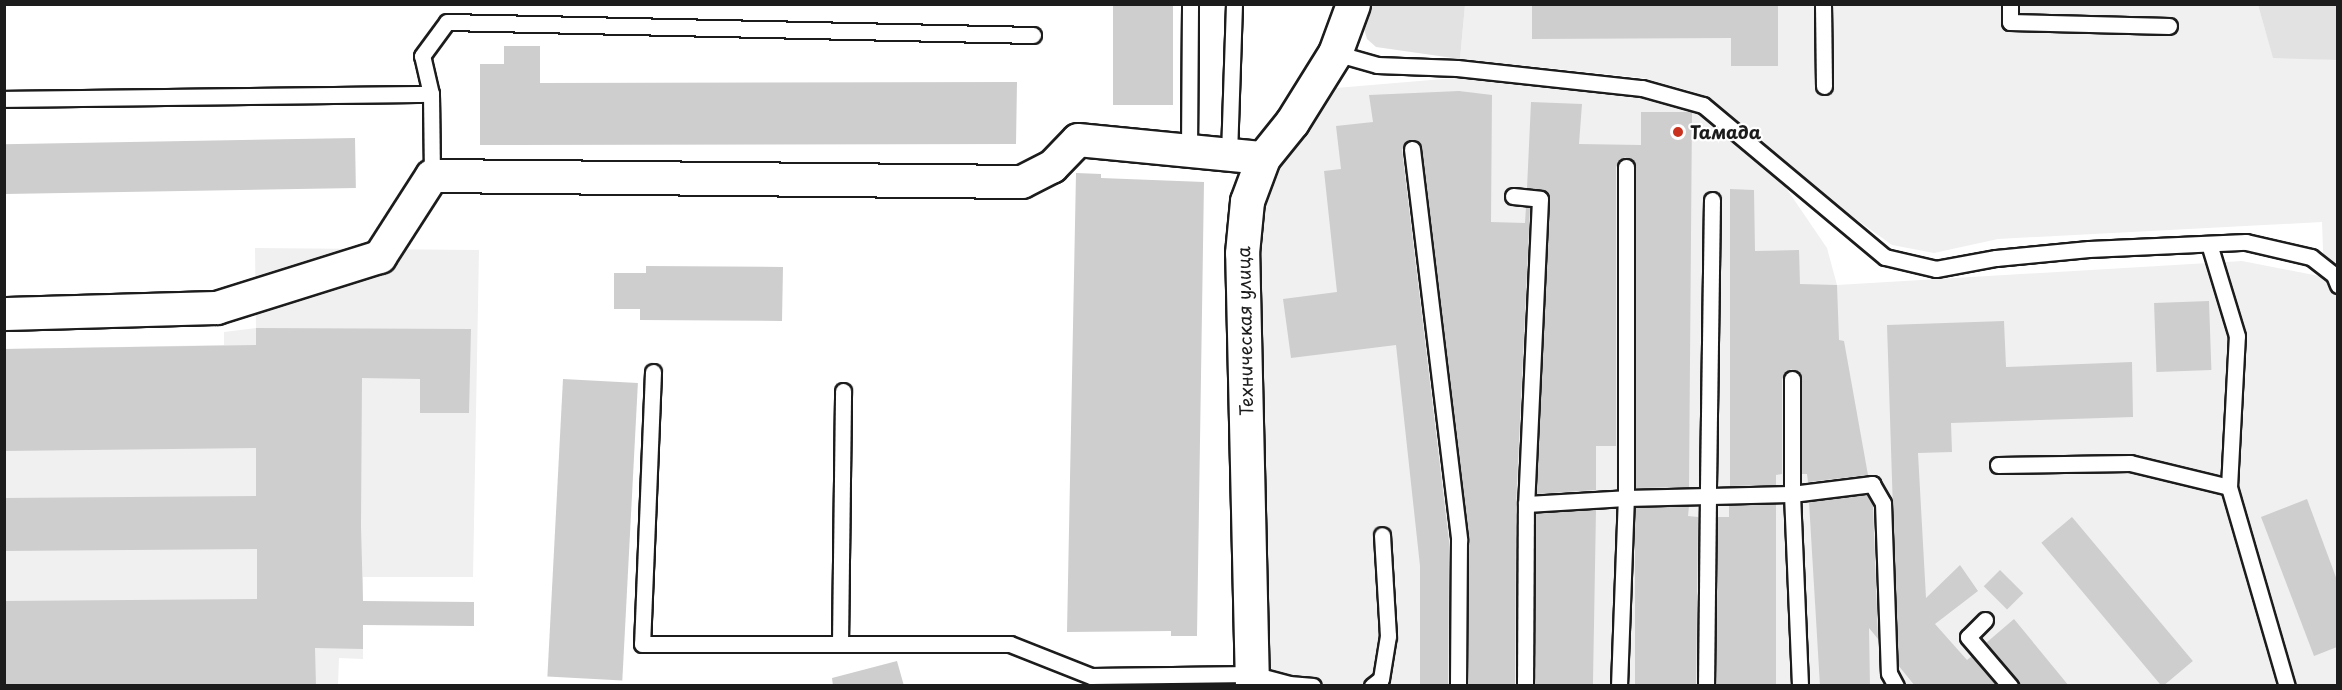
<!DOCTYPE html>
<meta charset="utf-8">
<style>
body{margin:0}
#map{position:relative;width:2342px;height:690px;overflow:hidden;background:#fff;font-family:"Playpen Sans",sans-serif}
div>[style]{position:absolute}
.built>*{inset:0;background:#f0f0f0}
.green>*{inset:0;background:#e2e2e2}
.building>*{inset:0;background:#cecece;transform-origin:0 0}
.roads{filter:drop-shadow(2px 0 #1c1c1c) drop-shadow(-2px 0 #1c1c1c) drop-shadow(0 2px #1c1c1c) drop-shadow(0 -2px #1c1c1c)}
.service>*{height:15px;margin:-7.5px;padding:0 7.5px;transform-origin:7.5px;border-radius:7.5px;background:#fff}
.minor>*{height:32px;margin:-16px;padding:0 16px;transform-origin:16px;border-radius:16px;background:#fff}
.tertiary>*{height:33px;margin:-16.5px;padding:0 16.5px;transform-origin:16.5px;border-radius:16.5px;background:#fff}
.dots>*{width:16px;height:16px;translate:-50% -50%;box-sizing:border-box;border:3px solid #fff;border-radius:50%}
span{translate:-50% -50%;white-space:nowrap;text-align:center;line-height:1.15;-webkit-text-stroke:4.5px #fff;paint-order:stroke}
.poi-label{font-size:18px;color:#1c1c1c;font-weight:700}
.left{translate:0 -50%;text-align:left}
.street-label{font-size:18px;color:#1c1c1c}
.frame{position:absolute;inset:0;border:6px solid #1c1c1c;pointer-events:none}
</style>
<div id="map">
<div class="built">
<div style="clip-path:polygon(1465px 5px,2258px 5px,2273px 57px,2337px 60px,2337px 685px,1260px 686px,1261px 214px,1268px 182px,1336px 88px,1455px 78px,1638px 97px,1697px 110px,1782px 182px,1827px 248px,1837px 285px,2242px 261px,2324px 277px,2322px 222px,1998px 239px,1934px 253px,1892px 245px,1821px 194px,1701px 94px,1644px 78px,1460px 59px)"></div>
<div style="clip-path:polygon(255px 248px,479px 250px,473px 577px,363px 577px,363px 659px,339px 658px,338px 685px,5px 685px,4px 349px,224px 345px,224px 332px,256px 328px)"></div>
</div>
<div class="green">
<div style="clip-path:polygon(1369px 5px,1465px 5px,1460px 59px,1376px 47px,1367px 39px,1362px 22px)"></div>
<div style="clip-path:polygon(2258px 5px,2337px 5px,2337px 60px,2273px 58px)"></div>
</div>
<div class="building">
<div style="left:1113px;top:4px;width:60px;height:101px"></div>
<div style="clip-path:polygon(1532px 4px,1778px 4px,1778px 66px,1731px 66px,1731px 38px,1532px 39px)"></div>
<div style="clip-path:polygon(504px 46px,540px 46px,540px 83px,1017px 82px,1016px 144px,480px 145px,480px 64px,504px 64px)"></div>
<div style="clip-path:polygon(1459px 91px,1492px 95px,1491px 222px,1525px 223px,1526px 207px,1530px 208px,1516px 504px,1515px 686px,1468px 686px,1469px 539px,1419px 143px,1407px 141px,1402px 150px,1449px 541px,1448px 686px,1420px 686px,1420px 566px,1396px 345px,1291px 358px,1283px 299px,1337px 292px,1324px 171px,1341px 169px,1336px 126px,1373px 122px,1369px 95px)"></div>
<div style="clip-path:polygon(1531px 102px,1582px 104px,1579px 144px,1641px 145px,1641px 112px,1692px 112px,1689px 487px,1636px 488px,1636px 167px,1625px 157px,1616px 167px,1616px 446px,1596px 446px,1596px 490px,1536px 494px,1550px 199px,1545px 191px,1527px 188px)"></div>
<div style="left:355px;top:138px;width:50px;height:351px;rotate:89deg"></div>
<div style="clip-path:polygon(1076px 173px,1101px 174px,1101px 178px,1204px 182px,1197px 636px,1171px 636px,1171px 631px,1067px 632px)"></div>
<div style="clip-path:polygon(1730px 189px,1754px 190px,1755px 251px,1799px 250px,1800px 284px,1837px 285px,1839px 340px,1844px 341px,1868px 475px,1808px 482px,1807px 474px,1802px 474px,1802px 379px,1791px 369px,1782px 379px,1782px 474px,1776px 475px,1776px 485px,1730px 486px)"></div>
<div style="clip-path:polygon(646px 266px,783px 267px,782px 321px,640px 320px,640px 309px,614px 309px,614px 273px,646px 273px)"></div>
<div style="left:2209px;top:301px;width:69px;height:55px;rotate:88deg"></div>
<div style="clip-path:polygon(2004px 321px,2006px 367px,2132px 362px,2133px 417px,1951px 423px,1952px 452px,1918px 453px,1926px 598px,1960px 565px,1978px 591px,1935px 624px,1967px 660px,1972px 656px,1997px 686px,1915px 686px,1898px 665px,1887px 325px)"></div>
<div style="clip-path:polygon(256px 328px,471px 329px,469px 413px,420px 413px,420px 379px,362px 378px,361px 526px,363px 601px,474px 602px,474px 626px,363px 625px,363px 649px,315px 648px,316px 686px,4px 686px,4px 601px,257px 599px,257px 549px,4px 551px,4px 498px,256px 496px,256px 448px,4px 451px,4px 349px,256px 345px)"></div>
<div style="left:563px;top:379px;width:75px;height:298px;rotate:3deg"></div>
<div style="clip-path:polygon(1867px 494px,1873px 506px,1878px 639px,1869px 628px,1870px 686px,1820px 686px,1809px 502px)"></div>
<div style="clip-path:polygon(2307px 499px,2337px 580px,2337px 647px,2314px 656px,2261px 517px)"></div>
<div style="clip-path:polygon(1776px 504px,1776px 686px,1716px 686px,1718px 517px,1729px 517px,1729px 505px)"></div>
<div style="clip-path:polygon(1689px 506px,1688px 516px,1698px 517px,1696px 686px,1635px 686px,1635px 508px)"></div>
<div style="left:1596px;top:510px;width:176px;height:60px;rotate:91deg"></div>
<div style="left:2072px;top:517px;width:188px;height:40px;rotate:50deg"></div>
<div style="left:2000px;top:570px;width:33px;height:23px;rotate:45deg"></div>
<div style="clip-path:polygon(2014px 619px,2069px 686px,2020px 686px,1986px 643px)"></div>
<div style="clip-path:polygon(897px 661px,904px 686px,833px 686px,832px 678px)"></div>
</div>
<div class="roads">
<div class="service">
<div style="left:1823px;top:4px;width:82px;rotate:89.3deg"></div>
<div style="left:2010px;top:4px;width:18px;rotate:90deg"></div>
<div style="left:2010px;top:22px;width:159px;rotate:1.4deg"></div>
<div style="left:1335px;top:53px;width:44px;rotate:15.9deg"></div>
<div style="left:1377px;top:65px;width:80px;rotate:2.1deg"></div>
<div style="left:1457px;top:68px;width:186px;rotate:6.2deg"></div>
<div style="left:1642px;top:88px;width:63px;rotate:15.6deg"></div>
<div style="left:1703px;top:105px;width:237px;rotate:39.9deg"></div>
<div style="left:1885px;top:257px;width:52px;rotate:13.2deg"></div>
<div style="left:1936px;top:269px;width:61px;rotate:-10.4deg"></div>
<div style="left:1996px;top:258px;width:93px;rotate:-5.5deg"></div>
<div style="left:2089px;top:249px;width:157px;rotate:-2.6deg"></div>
<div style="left:2246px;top:242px;width:67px;rotate:13deg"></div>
<div style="left:2311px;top:257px;width:29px;rotate:38deg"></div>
<div style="left:2334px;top:275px;width:11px;rotate:68deg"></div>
<div style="left:431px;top:94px;width:39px;rotate:-103deg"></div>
<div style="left:422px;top:56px;width:42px;rotate:-53.7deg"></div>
<div style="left:447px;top:22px;width:586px;rotate:1.27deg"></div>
<div style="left:4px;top:99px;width:427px;rotate:-0.7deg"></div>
<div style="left:431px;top:94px;width:82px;rotate:89.3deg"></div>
<div style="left:1412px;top:149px;width:394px;rotate:83.1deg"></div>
<div style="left:1459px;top:540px;width:146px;rotate:90.4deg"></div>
<div style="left:1189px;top:151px;width:147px;rotate:-89.6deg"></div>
<div style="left:1229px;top:155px;width:151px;rotate:-88.1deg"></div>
<div style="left:1513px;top:196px;width:27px;rotate:6deg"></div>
<div style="left:1540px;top:199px;width:305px;rotate:92.6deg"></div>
<div style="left:1526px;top:504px;width:100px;rotate:-3.4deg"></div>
<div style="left:1626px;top:498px;width:331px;rotate:-90deg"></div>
<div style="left:1712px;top:200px;width:296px;rotate:90.8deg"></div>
<div style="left:1708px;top:496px;width:84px;rotate:-1.4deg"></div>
<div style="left:1792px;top:494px;width:192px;rotate:87.6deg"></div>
<div style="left:653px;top:372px;width:272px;rotate:92.3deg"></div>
<div style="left:642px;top:644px;width:368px"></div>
<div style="left:1010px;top:644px;width:87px;rotate:21.6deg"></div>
<div style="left:1091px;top:676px;width:161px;rotate:-0.7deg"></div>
<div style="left:1252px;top:674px;width:38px;rotate:15deg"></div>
<div style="left:1289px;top:684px;width:24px;rotate:5deg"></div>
<div style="left:1792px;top:379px;width:115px;rotate:90deg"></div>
<div style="left:1792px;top:494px;width:81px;rotate:-7.1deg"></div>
<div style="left:1872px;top:484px;width:22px;rotate:60deg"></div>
<div style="left:1883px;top:503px;width:170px;rotate:88deg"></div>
<div style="left:1889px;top:673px;width:15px;rotate:62deg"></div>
<div style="left:1998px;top:465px;width:132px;rotate:-0.9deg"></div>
<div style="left:2130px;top:463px;width:102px;rotate:13.6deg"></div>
<div style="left:2229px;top:487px;width:151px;rotate:-87deg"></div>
<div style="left:2237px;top:336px;width:96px;rotate:-106.9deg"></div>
<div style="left:2229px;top:487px;width:207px;rotate:73.8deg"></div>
<div style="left:1985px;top:620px;width:24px;rotate:135deg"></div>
<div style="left:1968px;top:637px;width:65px;rotate:49.4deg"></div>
<div style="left:840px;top:643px;width:252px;rotate:-89.3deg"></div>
<div style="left:1372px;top:686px;width:11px;rotate:-38deg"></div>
<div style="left:1381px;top:679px;width:44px;rotate:-80.8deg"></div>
<div style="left:1388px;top:636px;width:101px;rotate:-93.4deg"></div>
<div style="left:1525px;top:686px;width:182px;rotate:-89.7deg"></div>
<div style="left:1619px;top:686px;width:188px;rotate:-87.9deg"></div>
<div style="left:1626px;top:498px;width:82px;rotate:-1.4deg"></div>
<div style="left:1708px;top:496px;width:190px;rotate:90.6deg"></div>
</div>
<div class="minor">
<div style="left:4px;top:314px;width:213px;rotate:-1.6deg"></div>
<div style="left:217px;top:308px;width:171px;rotate:-17.4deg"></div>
<div style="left:380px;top:257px;width:96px;rotate:-57.3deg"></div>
<div style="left:432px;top:176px;width:590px;rotate:0.58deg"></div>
<div style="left:1022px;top:182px;width:34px;rotate:-27deg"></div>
<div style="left:1052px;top:167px;width:37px;rotate:-46deg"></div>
<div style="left:1078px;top:140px;width:186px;rotate:5.6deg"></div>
</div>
<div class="tertiary">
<div style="left:1252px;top:686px;width:433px;rotate:-91.3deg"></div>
<div style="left:1242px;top:253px;width:52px;rotate:-84.5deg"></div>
<div style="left:1247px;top:201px;width:46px;rotate:-69.6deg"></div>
<div style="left:1263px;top:158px;width:46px;rotate:-51.1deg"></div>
<div style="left:1292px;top:122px;width:81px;rotate:-58.1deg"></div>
<div style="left:1335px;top:53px;width:52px;rotate:-69.8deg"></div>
</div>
</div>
<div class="dots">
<div style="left:1678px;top:132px;background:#c8321e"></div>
</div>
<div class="poi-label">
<span class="left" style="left:1690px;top:132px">Тамада</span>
</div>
<div class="street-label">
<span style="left:1245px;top:331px;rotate:-91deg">Техническая улица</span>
</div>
<div class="frame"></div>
</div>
